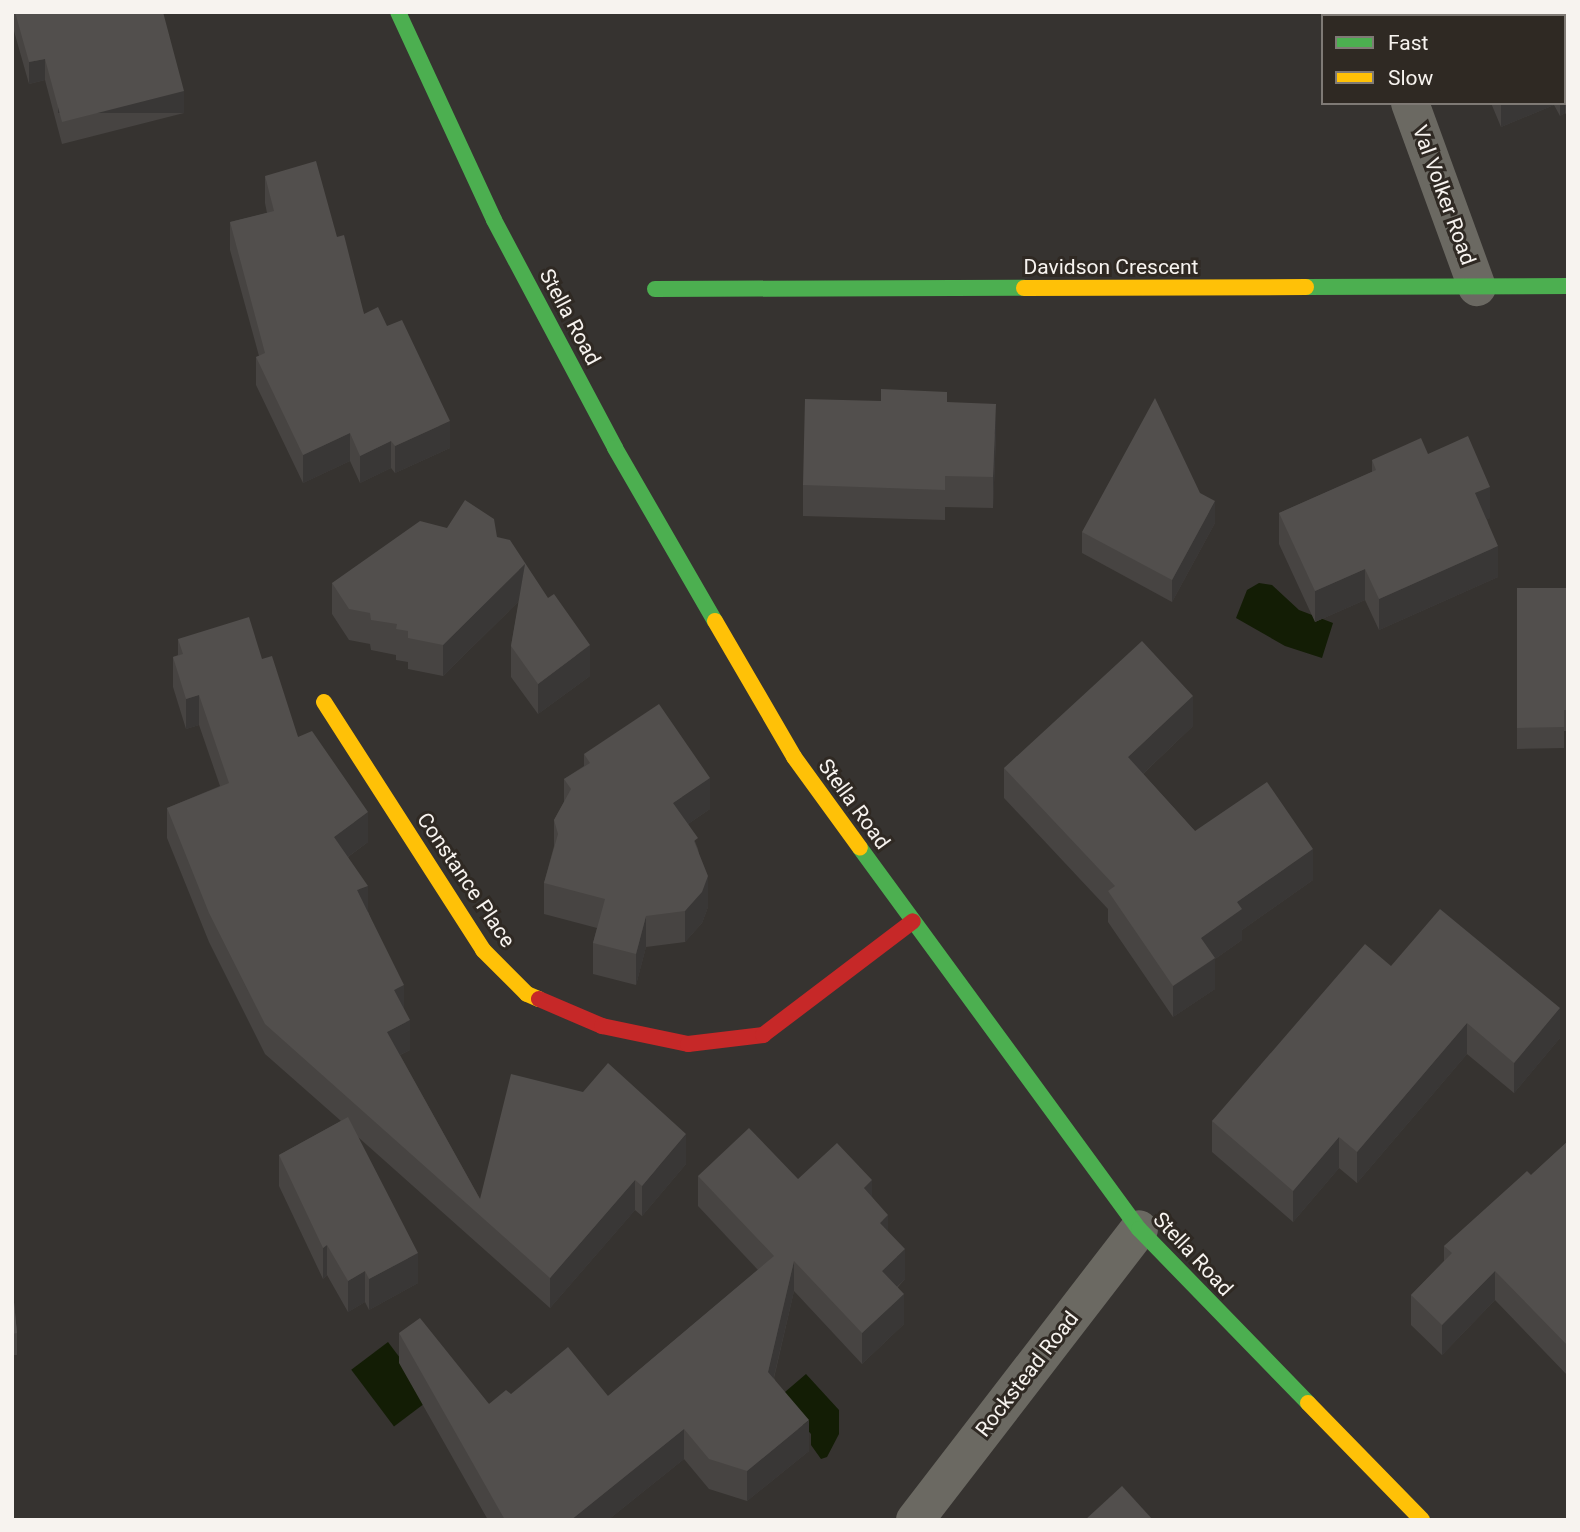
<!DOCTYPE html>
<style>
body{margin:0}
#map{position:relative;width:1580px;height:1532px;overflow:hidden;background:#363330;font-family:Roboto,sans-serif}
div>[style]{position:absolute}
.water>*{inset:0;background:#131d05;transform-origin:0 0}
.street>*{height:38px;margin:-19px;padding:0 19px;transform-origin:19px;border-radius:19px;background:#6b6962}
.fast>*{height:16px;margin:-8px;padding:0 8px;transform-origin:8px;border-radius:8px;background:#4caf50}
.slow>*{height:16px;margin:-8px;padding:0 8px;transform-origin:8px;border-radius:8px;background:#ffc107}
.jam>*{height:16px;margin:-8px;padding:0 8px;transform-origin:8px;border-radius:8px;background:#c62828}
.wall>*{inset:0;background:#474442}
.shaded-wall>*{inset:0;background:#393736;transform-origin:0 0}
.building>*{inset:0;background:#524f4d}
span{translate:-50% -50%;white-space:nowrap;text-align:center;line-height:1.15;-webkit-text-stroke:6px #2f2923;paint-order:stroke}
.street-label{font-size:21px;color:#f7f3ef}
.frame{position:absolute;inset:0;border:14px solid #f7f3ef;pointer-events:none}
.legend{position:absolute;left:1321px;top:14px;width:245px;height:91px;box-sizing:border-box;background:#2f2923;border:2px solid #7f7a75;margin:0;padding:9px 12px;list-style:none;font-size:21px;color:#f7f3ef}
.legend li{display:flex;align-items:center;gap:14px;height:35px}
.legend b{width:35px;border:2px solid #7f7a75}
</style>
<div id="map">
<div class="water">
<div style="clip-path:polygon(1259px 583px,1272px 585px,1299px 610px,1333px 623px,1322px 658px,1285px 646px,1236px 618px,1247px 590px)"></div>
<div style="left:388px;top:1342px;width:71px;height:46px;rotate:53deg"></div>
<div style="clip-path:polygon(806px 1374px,839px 1410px,839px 1434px,827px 1457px,821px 1459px,811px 1445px,811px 1434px,778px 1398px)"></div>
</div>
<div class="street">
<div style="left:1373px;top:12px;width:4px;rotate:63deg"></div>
<div style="left:1410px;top:103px;width:196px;rotate:70deg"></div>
<div style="left:915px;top:1520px;width:367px;rotate:-52.4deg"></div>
</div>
<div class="fast">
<div style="left:398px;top:12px;width:229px;rotate:65.2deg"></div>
<div style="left:494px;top:220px;width:258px;rotate:62deg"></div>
<div style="left:615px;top:448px;width:200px;rotate:60deg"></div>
<div style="left:1306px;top:287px;width:262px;rotate:-0.2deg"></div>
<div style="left:655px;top:289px;width:369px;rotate:-0.2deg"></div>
<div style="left:860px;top:848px;width:472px;rotate:53.8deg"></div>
<div style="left:1139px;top:1229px;width:243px;rotate:45.8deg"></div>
</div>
<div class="slow">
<div style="left:1024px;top:288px;width:282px;rotate:-0.2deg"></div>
<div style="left:715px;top:621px;width:157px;rotate:59.8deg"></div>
<div style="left:794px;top:757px;width:112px;rotate:54deg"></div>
<div style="left:324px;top:702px;width:295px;rotate:57.3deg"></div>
<div style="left:483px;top:950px;width:62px;rotate:45deg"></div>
<div style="left:527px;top:994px;width:13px;rotate:23deg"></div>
<div style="left:1308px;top:1403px;width:163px;rotate:45.7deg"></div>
</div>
<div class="jam">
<div style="left:539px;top:999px;width:69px;rotate:23.2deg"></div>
<div style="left:602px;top:1026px;width:88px;rotate:11.8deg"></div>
<div style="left:688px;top:1044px;width:76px;rotate:-6.8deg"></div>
<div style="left:763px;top:1035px;width:188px;rotate:-37.2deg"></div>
</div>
<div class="wall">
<div style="clip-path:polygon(12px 12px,152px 12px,184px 113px,62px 144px,45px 80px,29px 84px,12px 24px)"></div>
<div style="clip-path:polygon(1505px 12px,1568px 12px,1568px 118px,1565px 113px,1560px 116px,1554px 105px,1501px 127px,1491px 103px,1564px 103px,1564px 16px,1507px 16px)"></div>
<div style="clip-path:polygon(265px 176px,337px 237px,364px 314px,387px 326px,450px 448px,395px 473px,391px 468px,360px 483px,350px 461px,303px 483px,256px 385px,256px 357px,259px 356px,230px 250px,230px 222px,267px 213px,265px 203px)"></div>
<div style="clip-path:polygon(947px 402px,996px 435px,993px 508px,945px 507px,945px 520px,803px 516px,803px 485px)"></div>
<div style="clip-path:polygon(1428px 454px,1490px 518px,1487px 519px,1498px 577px,1379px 630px,1365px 600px,1315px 622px,1279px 544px,1279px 513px,1372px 472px,1372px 460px)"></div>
<div style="clip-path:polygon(1200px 493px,1215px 523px,1172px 602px,1082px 553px,1082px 532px)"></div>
<div style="clip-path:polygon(447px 528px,497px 537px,590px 676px,538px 714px,511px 677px,511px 646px,519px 601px,443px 676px,408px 669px,408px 662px,396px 660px,396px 655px,371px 650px,370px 644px,349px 640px,332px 614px,332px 583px)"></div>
<div style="clip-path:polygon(1517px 588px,1568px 588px,1568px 731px,1564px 731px,1564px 748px,1517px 749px)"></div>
<div style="clip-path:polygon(178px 639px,262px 659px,298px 737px,368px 842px,348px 857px,404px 1009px,410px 1050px,400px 1055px,480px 1199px,686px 1164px,642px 1216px,635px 1210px,550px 1308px,358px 1137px,418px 1283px,369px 1310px,365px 1302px,348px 1312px,327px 1275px,323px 1279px,279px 1186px,279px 1155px,341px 1121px,265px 1054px,209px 942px,167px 838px,167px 808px,220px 786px,199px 725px,186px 729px,173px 687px,173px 657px,178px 655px)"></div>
<div style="clip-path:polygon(1193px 726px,1143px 774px,1195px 831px,1313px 880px,1242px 930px,1242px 940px,1215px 959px,1215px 989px,1173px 1017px,1108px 922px,1108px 909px,1004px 798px,1004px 768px)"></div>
<div style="clip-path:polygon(584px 754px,710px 809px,688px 824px,698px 849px,708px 907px,702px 923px,685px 942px,646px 947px,636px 985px,593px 974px,593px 943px,597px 928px,544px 914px,544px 883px,554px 846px,554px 820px,564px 802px,564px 779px,584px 766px)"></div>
<div style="clip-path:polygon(1391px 966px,1560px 1038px,1514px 1093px,1467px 1054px,1357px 1183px,1339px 1168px,1293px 1222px,1212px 1152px,1212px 1121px)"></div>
<div style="clip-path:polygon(1568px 1141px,1568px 1376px,1495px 1300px,1442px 1355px,1411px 1325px,1411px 1295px,1444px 1261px,1444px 1246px,1531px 1175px)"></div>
<div style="clip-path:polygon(698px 1176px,798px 1179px,872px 1197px,888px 1231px,905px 1279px,898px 1287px,904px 1324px,862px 1364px,794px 1291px,774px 1378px,809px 1451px,747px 1501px,709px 1489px,684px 1459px,608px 1520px,488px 1520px,399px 1363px,399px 1333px,489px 1404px,511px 1394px,608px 1396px,758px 1270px,698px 1206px)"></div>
<div style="clip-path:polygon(12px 1282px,17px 1333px,17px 1355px,12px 1355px)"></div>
</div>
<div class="shaded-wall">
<div style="clip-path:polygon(45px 59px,45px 80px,29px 84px,29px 62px)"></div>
<div style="clip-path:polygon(1565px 83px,1565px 113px,1560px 116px,1560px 103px,1564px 103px,1564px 84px)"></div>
<div style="left:184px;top:91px;width:22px;height:126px;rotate:90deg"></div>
<div style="clip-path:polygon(1501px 103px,1554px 103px,1554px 105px,1501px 127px)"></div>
<div style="clip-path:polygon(996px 404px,996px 435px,993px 508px,993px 477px)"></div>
<div style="clip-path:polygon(450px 421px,450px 448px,395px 473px,395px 446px)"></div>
<div style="clip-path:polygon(350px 433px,350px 461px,303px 483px,303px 455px)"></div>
<div style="clip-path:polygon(391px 441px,391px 468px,360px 483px,360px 456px)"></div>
<div style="clip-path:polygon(1490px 487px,1490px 518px,1475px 524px,1475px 493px)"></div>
<div style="clip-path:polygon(1215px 501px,1215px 523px,1172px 602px,1172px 580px)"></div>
<div style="clip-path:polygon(1498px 546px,1498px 577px,1379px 630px,1379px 599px)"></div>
<div style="clip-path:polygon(525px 564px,525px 595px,443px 676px,443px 645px)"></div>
<div style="clip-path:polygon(1365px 569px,1365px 600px,1315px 622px,1315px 591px)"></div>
<div style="clip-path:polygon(590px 645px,590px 676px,538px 714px,538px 684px)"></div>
<div style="clip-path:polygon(199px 695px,199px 725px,186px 729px,186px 699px)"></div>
<div style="clip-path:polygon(1193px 696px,1193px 726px,1128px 788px,1128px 757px)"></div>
<div style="clip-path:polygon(710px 778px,710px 809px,673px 834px,673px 803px)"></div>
<div style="clip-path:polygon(368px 812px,368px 842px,334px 867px,334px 837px)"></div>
<div style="clip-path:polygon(1313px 849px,1313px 880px,1242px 930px,1242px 940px,1215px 959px,1215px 989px,1173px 1017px,1173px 986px,1201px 938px,1237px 902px)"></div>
<div style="clip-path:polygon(708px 876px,708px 907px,702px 923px,685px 942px,685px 911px)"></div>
<div style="clip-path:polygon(368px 886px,368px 915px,357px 890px)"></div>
<div style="clip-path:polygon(646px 916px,646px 947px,636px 985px,636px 954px)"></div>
<div style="clip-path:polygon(404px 985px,404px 1015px,394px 990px)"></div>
<div style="clip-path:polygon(1560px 1008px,1560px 1038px,1514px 1093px,1514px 1063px)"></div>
<div style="clip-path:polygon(410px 1020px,410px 1050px,387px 1061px,387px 1032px)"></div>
<div style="clip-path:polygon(1467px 1023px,1467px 1054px,1357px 1183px,1357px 1152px)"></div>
<div style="clip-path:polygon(686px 1134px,686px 1164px,642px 1216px,642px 1186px)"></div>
<div style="clip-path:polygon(1339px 1137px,1339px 1168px,1293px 1222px,1293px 1191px)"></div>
<div style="clip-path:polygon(635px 1180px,635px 1210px,550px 1308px,550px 1278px)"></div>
<div style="clip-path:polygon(872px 1180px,872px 1210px,864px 1188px)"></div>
<div style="clip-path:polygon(888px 1215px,888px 1245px,880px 1223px)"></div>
<div style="clip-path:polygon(327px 1245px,327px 1275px,323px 1279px,323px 1248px)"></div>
<div style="clip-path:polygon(905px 1249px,905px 1279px,882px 1301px,882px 1271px)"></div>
<div style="clip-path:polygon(418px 1253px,418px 1283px,369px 1310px,369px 1279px)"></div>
<div style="clip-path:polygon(794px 1261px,794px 1291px,768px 1402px,768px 1372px)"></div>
<div style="clip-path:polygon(365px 1271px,365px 1302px,348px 1312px,348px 1281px)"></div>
<div style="clip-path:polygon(1495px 1271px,1495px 1300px,1442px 1355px,1442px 1325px)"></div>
<div style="clip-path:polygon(904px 1294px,904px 1324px,862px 1364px,862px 1333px)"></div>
<div style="clip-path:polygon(809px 1420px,809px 1451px,747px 1501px,747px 1471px)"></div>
<div style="clip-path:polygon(684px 1429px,684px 1459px,608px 1520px,571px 1520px)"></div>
</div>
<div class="building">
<div style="clip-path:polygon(15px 12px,163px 12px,184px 91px,62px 122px,45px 59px,29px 62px)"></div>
<div style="clip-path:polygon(1521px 12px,1568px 12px,1568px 88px,1565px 83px,1564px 84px,1564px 16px,1523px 16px)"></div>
<div style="clip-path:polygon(316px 161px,337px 237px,344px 235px,364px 314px,378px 307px,387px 326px,402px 320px,450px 421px,395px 446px,391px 441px,360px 456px,350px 433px,303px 455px,256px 357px,265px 353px,230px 222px,274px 211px,265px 176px)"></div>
<div style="clip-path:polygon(881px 389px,947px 392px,947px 402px,996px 404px,993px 477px,945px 476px,945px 490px,803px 485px,805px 399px,881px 401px)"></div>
<div style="clip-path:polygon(1155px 398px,1200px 493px,1215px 501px,1172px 580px,1082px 532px)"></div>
<div style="clip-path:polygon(1468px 436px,1490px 487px,1475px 493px,1498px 546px,1379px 599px,1365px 569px,1315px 591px,1279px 513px,1376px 470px,1372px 460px,1421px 438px,1428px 454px)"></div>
<div style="clip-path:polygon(465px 500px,494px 519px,497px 537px,510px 540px,548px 598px,554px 594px,590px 645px,538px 684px,511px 646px,525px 564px,443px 645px,408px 638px,408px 631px,396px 629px,397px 624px,371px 620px,370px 613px,349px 609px,332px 583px,420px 521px,447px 528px)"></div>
<div style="clip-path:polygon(1517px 588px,1568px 588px,1568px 710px,1564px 710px,1564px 727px,1517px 728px)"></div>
<div style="clip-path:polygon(249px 617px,262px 659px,272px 656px,298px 737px,312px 731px,368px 812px,334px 837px,368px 886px,357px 890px,404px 985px,394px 990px,410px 1020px,387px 1032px,480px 1199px,511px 1074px,583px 1092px,608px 1063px,686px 1134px,642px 1186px,635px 1180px,550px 1278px,265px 1024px,209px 913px,167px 808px,229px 783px,199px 695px,186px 699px,173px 657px,183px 654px,178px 639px)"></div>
<div style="clip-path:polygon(1142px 641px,1193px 696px,1128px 757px,1195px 831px,1267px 782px,1313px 849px,1237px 902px,1242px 909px,1201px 938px,1215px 958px,1173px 986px,1108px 891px,1115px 886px,1004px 768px)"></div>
<div style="clip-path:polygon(659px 704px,710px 778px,673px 803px,698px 838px,694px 841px,708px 876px,702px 892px,685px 911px,646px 916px,636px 954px,593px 943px,605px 899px,544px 883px,558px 834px,554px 820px,571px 789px,564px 779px,590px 763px,584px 754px)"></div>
<div style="clip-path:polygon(1440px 909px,1560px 1008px,1514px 1063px,1467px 1023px,1357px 1152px,1339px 1137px,1293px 1191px,1212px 1121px,1365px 944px,1391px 966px)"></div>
<div style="clip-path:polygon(348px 1117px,418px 1253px,369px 1279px,365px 1271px,348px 1281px,327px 1245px,323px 1248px,279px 1155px)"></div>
<div style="clip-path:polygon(749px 1128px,798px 1179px,837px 1143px,872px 1180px,864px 1188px,888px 1215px,880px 1223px,905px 1249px,882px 1271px,904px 1294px,862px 1333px,794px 1261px,768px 1372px,809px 1420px,747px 1471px,709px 1459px,684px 1429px,571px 1520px,505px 1520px,399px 1333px,420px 1318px,489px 1404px,506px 1390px,511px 1394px,568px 1347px,608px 1396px,774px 1256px,698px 1176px)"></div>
<div style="clip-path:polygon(1568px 1141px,1568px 1346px,1495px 1271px,1442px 1325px,1411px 1295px,1452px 1253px,1444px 1246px,1527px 1171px,1531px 1175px)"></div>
<div style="clip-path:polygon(12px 1282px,17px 1333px,12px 1334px)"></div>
<div style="clip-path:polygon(1122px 1486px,1153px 1520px,1085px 1520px)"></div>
</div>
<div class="street-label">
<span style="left:1444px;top:195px;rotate:70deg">Val Volker Road</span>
<span style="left:1111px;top:267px">Davidson Crescent</span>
<span style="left:570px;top:317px;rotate:62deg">Stella Road</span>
<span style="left:854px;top:804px;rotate:54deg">Stella Road</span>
<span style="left:466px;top:880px;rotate:56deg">Constance Place</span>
<span style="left:1193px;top:1254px;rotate:47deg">Stella Road</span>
<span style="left:1027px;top:1374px;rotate:-52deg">Rockstead Road</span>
</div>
<div class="frame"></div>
<ul class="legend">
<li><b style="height:9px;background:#4caf50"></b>Fast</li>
<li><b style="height:9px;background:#ffc107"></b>Slow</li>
</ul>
</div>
